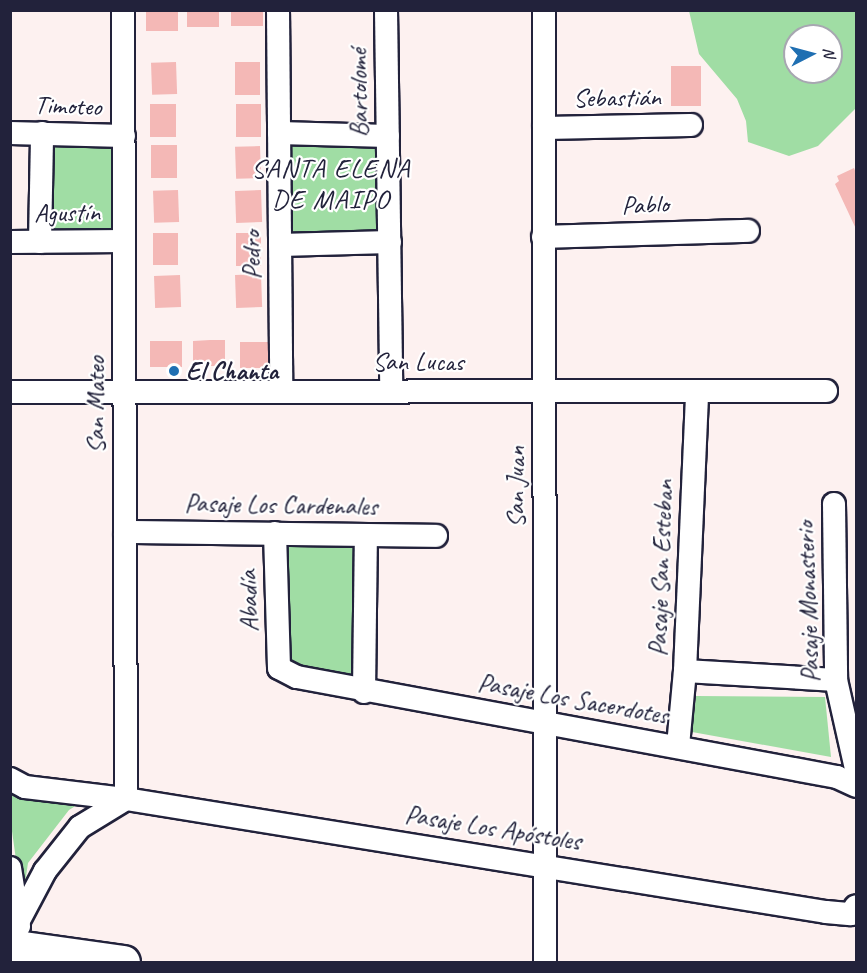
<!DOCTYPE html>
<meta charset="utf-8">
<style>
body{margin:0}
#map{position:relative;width:867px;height:973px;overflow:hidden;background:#fdf1f0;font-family:Caveat,sans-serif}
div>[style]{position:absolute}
.green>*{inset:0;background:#a0dda4;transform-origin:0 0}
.building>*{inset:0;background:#f4b8b6;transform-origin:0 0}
.roads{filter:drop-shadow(2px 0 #22223b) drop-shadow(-2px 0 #22223b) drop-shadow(0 2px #22223b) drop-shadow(0 -2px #22223b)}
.minor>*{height:22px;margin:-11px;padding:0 11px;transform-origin:11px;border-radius:11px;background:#fff}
.secondary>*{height:32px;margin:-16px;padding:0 16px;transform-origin:16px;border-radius:16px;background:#fff}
.dots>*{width:16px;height:16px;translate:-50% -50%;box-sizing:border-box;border:3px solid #fff;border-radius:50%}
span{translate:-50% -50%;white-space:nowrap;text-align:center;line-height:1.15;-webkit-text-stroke:4.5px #fff;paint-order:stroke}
.street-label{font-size:26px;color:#22223b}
.poi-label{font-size:26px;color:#22223b;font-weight:700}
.left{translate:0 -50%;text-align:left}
.neighbourhood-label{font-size:27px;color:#22223b;letter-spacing:1.5px}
.frame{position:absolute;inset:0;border:12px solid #22223b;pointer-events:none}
.north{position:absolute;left:783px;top:24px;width:60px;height:60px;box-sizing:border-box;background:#fff;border:2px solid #a7a7b1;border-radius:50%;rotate:84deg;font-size:16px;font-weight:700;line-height:24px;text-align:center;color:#22223b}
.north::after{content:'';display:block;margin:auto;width:21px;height:27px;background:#1f6fb2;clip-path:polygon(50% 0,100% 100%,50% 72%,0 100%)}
</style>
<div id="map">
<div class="green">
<div style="clip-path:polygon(evenodd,794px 11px,856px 11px,856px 108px,818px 146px,789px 156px,748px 142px,746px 121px,737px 99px,699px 54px,689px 11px,794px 11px,795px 36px,831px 36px,831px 72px,795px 72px,795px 36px)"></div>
<div style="left:282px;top:136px;width:104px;height:108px;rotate:1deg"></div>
<div style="left:54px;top:144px;width:61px;height:86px;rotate:2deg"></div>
<div style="clip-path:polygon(283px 541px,358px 543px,357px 678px,285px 663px)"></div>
<div style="clip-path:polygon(696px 696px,825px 697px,831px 757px,692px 732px)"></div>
<div style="clip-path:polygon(10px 786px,88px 798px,69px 810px,28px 863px,22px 903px,11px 824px)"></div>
</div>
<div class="building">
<div style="left:146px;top:10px;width:32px;height:21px"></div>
<div style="left:187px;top:10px;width:32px;height:17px"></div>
<div style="left:231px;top:10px;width:32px;height:16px"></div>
<div style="left:176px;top:62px;width:32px;height:25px;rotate:88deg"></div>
<div style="left:235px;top:62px;width:25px;height:33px"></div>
<div style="left:701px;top:66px;width:40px;height:30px;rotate:90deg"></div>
<div style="left:150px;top:104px;width:26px;height:33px"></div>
<div style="left:236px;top:104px;width:25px;height:33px"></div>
<div style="left:177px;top:145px;width:33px;height:26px;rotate:90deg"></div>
<div style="left:260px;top:146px;width:32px;height:25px;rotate:88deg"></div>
<div style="clip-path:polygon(854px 168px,856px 173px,856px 229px,835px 184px,839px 181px,837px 176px)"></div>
<div style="left:178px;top:190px;width:32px;height:25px;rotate:88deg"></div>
<div style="left:261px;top:190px;width:32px;height:26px;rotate:88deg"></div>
<div style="left:153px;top:233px;width:25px;height:32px"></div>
<div style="left:236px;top:233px;width:25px;height:33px"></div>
<div style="left:261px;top:274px;width:33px;height:26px;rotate:88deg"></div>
<div style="left:180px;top:275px;width:32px;height:26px;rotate:88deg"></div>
<div style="clip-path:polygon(210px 340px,225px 340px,225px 366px,193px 366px,193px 341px)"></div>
<div style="left:150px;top:341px;width:32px;height:26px"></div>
<div style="left:240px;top:342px;width:32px;height:26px"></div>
</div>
<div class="roads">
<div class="minor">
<div style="left:123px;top:10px;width:789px;rotate:89.78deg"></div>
<div style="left:278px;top:10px;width:381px;rotate:89.5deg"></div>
<div style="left:386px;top:10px;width:381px;rotate:89.2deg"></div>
<div style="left:544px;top:10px;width:952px;rotate:89.94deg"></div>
<div style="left:544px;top:128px;width:147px;rotate:-1.2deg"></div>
<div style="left:10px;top:133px;width:114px;rotate:1.5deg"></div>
<div style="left:279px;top:133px;width:109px;rotate:1.6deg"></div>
<div style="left:543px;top:237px;width:205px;rotate:-1.7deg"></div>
<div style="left:10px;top:242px;width:114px;rotate:-0.5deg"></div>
<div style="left:40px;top:242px;width:109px;rotate:-88.9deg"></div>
<div style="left:280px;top:245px;width:110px;rotate:-1.6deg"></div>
<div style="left:10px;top:392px;width:816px;rotate:-0.07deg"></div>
<div style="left:834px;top:504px;width:176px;rotate:89.3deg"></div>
<div style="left:836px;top:680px;width:91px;rotate:77.3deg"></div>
<div style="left:125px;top:532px;width:311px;rotate:0.7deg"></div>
<div style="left:275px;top:533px;width:135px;rotate:88.3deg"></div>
<div style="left:279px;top:668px;width:20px;rotate:27deg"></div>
<div style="left:297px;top:677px;width:549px;rotate:10.49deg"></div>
<div style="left:837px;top:777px;width:21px;rotate:25deg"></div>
<div style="left:685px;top:671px;width:151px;rotate:3.4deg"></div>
<div style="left:364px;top:692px;width:157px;rotate:-89.3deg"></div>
<div style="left:678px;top:746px;width:75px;rotate:-84.7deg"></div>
<div style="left:685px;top:671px;width:280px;rotate:-87.5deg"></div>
<div style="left:10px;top:779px;width:17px;rotate:28deg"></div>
<div style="left:25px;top:787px;width:102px;rotate:6.8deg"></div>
<div style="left:126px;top:799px;width:709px;rotate:9.17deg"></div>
<div style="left:826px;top:912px;width:25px;rotate:5deg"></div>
<div style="left:851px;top:914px;width:9px;rotate:-58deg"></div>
<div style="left:10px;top:868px;width:59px;rotate:81.2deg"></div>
<div style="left:18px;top:922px;width:58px;rotate:-62.1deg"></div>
<div style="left:45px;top:871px;width:56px;rotate:-51.5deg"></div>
<div style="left:80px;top:827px;width:54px;rotate:-31.3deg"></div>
</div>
<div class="secondary">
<div style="left:10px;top:946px;width:115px;rotate:8deg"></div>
</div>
</div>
<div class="dots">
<div style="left:174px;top:371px;background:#1f6fb2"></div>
</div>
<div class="street-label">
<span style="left:359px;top:93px;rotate:-91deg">Bartolomé</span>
<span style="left:617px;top:98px;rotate:-1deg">Sebastián</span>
<span style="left:68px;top:106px;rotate:2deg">Timoteo</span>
<span style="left:645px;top:205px;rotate:-2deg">Pablo</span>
<span style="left:67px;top:213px;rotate:-1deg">Agustín</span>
<span style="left:252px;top:255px;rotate:-90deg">Pedro</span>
<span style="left:418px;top:362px">San Lucas</span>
<span style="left:96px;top:405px;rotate:-90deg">San Mateo</span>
<span style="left:516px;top:487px;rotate:-90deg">San Juan</span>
<span style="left:281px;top:505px;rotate:1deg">Pasaje Los Cardenales</span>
<span style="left:661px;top:568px;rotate:-88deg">Pasaje San Esteban</span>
<span style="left:249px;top:601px;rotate:-92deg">Abadía</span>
<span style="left:808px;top:602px;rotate:-92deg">Pasaje Monasterio</span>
<span style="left:573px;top:699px;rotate:10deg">Pasaje Los Sacerdotes</span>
<span style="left:493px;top:828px;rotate:9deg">Pasaje Los Apóstoles</span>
</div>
<div class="poi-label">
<span class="left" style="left:186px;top:371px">El Chanta</span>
</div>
<div class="neighbourhood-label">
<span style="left:331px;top:184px">SANTA ELENA<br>DE MAIPO</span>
</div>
<div class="frame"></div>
<div class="north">N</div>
</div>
